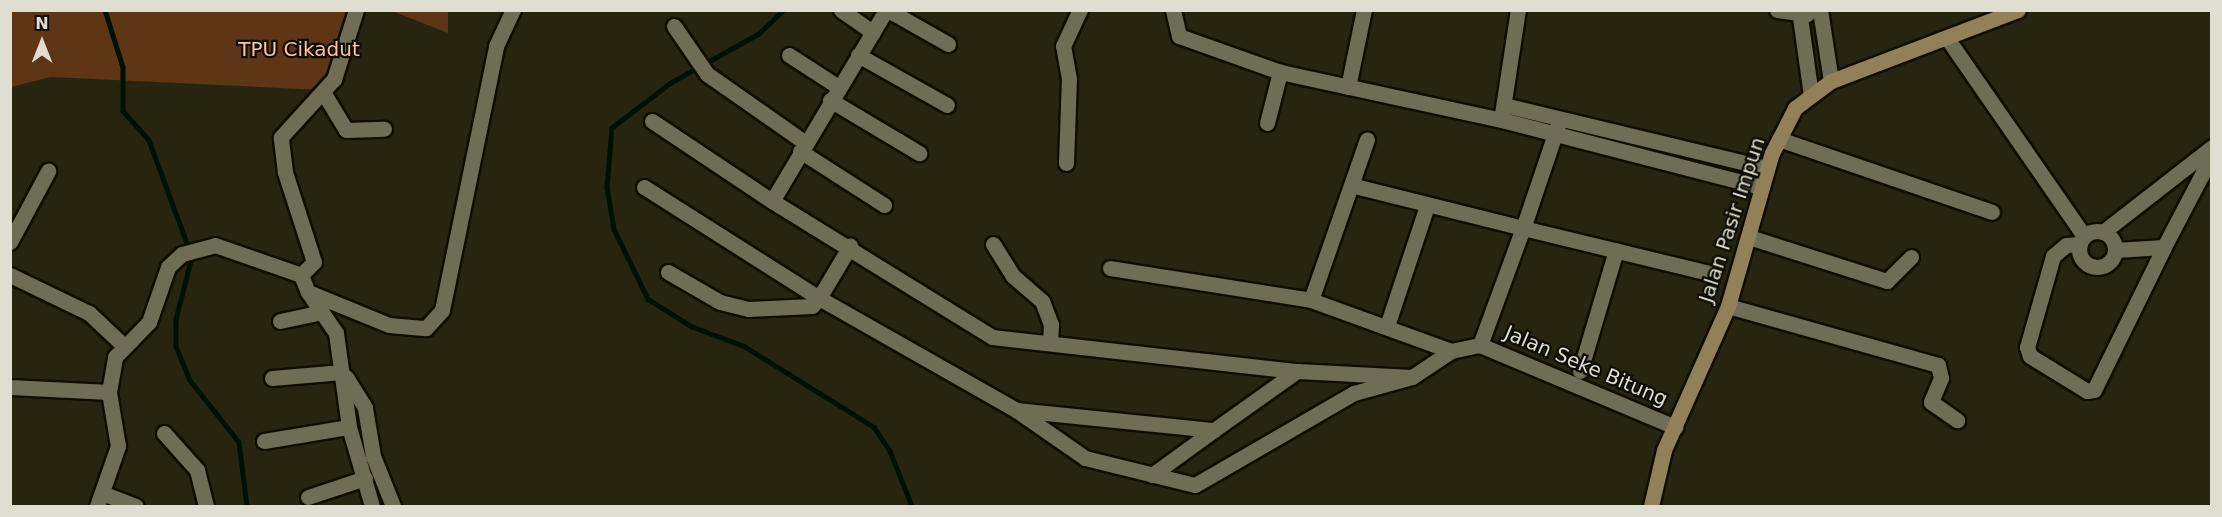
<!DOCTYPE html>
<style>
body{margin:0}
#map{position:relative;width:2222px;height:517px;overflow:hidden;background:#27250f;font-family:"DejaVu Sans",sans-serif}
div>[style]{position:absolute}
.green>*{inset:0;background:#5e3515}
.stream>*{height:4.5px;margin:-2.25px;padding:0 2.25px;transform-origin:2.25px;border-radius:2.25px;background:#001103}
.roads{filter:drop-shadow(2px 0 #100d00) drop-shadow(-2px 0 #100d00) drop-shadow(0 2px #100d00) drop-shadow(0 -2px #100d00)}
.street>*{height:15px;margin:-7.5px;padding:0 7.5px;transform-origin:7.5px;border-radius:7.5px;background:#6f6d56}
.street>.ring{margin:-7.5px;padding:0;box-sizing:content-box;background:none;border:15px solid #6f6d56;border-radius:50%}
.secondary>*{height:15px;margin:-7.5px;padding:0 7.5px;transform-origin:7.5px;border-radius:7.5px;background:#918159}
span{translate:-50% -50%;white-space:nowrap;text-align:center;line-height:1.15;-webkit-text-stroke:4.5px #0e0d05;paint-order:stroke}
.park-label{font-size:20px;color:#fec49c}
.street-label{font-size:20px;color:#dfded1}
.frame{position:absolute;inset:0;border:12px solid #dfded1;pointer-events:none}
.north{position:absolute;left:12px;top:12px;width:60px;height:60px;-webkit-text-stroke:4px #0e0d05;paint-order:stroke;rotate:0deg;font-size:16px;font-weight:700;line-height:24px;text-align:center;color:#dfded1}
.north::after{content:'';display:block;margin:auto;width:21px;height:27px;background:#dfded1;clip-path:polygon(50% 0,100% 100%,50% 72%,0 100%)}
</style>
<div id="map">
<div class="green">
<div style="clip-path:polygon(10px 11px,351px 11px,337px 67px,321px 90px,51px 77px,11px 87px)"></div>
<div style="clip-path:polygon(392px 11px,448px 11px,448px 33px)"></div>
</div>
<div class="stream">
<div style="left:105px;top:10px;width:60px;rotate:72.5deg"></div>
<div style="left:123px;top:67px;width:44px;rotate:90deg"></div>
<div style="left:123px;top:111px;width:39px;rotate:48deg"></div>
<div style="left:149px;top:140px;width:125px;rotate:69.8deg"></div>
<div style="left:192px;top:257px;width:65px;rotate:104.3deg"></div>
<div style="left:176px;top:320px;width:26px;rotate:90deg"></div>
<div style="left:176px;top:346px;width:35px;rotate:68deg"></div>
<div style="left:189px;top:379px;width:80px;rotate:51.6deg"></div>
<div style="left:239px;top:442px;width:64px;rotate:82.9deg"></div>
<div style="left:784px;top:10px;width:35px;rotate:136deg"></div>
<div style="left:759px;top:34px;width:101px;rotate:150.9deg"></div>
<div style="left:671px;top:83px;width:74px;rotate:142.7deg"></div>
<div style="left:612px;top:128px;width:59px;rotate:94.8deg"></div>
<div style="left:607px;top:187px;width:43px;rotate:80.5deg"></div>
<div style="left:614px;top:229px;width:78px;rotate:64.1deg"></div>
<div style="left:648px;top:299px;width:51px;rotate:32.1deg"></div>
<div style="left:691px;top:326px;width:57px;rotate:20.7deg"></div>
<div style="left:744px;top:346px;width:153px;rotate:31.9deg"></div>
<div style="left:874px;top:427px;width:29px;rotate:56deg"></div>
<div style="left:890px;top:451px;width:59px;rotate:68.2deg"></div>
</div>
<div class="roads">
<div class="street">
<div style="left:841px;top:10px;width:39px;rotate:35deg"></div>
<div style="left:886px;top:10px;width:222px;rotate:120.8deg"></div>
<div style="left:772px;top:201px;width:259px;rotate:31.7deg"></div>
<div style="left:992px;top:337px;width:307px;rotate:6.4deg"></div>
<div style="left:1297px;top:371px;width:115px;rotate:3deg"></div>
<div style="left:888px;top:10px;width:69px;rotate:29.5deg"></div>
<div style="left:1173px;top:10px;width:27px;rotate:77deg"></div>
<div style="left:1179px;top:36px;width:107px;rotate:19.6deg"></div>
<div style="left:1280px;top:72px;width:227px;rotate:12.2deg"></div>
<div style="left:1502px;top:120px;width:268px;rotate:14.5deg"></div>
<div style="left:1777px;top:10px;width:30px;rotate:8deg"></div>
<div style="left:1799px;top:10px;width:86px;rotate:82deg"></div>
<div style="left:1820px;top:10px;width:72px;rotate:81.2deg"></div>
<div style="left:674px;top:26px;width:58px;rotate:55.5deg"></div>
<div style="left:707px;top:74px;width:118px;rotate:35deg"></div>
<div style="left:1947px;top:38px;width:241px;rotate:55.3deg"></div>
<div style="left:789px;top:55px;width:57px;rotate:32.9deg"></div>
<div style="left:858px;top:55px;width:102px;rotate:29.3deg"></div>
<div style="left:1348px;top:87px;width:79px;rotate:-78.3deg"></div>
<div style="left:323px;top:92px;width:44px;rotate:58.8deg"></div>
<div style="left:346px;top:130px;width:38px;rotate:-2deg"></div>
<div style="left:830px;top:100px;width:104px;rotate:30.8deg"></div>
<div style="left:1504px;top:105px;width:270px;rotate:13.5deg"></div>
<div style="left:1502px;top:114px;width:105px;rotate:-81.3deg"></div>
<div style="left:1560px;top:119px;width:115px;rotate:108.7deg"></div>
<div style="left:1523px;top:228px;width:191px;rotate:13.6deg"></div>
<div style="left:652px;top:121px;width:144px;rotate:33.7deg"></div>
<div style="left:1267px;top:123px;width:53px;rotate:-75.7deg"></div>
<div style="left:1779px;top:139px;width:225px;rotate:18.9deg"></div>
<div style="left:800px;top:151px;width:100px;rotate:32.7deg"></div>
<div style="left:1066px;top:163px;width:84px;rotate:-88deg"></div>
<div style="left:1069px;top:79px;width:34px;rotate:-100deg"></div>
<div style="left:1063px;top:46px;width:40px;rotate:-65deg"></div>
<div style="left:1355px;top:186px;width:173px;rotate:14deg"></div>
<div style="left:1523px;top:228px;width:125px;rotate:110.2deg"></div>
<div style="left:644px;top:187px;width:207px;rotate:32.4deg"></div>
<div style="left:819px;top:298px;width:61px;rotate:-59.2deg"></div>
<div class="ring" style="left:2079px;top:231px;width:21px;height:21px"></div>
<div style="left:2103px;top:232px;width:138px;rotate:-37.9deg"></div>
<div style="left:1749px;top:237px;width:145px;rotate:17.7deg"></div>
<div style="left:1887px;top:281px;width:34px;rotate:-45deg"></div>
<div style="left:10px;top:242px;width:81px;rotate:-61.8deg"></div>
<div style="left:993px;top:244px;width:38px;rotate:58deg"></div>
<div style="left:1013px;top:276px;width:38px;rotate:41deg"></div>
<div style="left:1042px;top:301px;width:25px;rotate:69deg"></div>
<div style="left:1051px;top:324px;width:17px;rotate:93deg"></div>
<div style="left:2080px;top:244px;width:14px;rotate:176deg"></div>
<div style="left:2066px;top:245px;width:17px;rotate:140deg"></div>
<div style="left:2053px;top:256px;width:95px;rotate:105.9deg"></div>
<div style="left:2027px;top:347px;width:9px;rotate:72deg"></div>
<div style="left:2030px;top:356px;width:67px;rotate:31.6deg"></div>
<div style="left:2087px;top:391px;width:7px;rotate:-8deg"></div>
<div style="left:2094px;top:390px;width:159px;rotate:-63.9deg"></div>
<div style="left:2115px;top:250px;width:49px;rotate:-3.5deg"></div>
<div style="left:2164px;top:247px;width:104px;rotate:-62.4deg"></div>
<div style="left:1110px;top:268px;width:204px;rotate:9deg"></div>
<div style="left:1311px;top:300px;width:149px;rotate:20deg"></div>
<div style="left:668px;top:272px;width:60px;rotate:30deg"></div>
<div style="left:720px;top:302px;width:29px;rotate:14deg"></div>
<div style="left:748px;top:309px;width:64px;rotate:-2.7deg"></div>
<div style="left:812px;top:306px;width:11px;rotate:-49deg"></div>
<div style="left:819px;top:298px;width:227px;rotate:29.6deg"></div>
<div style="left:1016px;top:410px;width:199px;rotate:5.8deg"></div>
<div style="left:1214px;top:430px;width:102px;rotate:-35.4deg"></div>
<div style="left:10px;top:275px;width:88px;rotate:25.7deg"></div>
<div style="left:89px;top:313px;width:47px;rotate:43.3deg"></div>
<div style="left:301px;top:275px;width:18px;rotate:68deg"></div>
<div style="left:308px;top:292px;width:87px;rotate:22.2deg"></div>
<div style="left:389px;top:325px;width:37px;rotate:5deg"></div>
<div style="left:426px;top:328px;width:24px;rotate:-48deg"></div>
<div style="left:442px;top:310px;width:269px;rotate:-78.4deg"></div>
<div style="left:496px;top:46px;width:40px;rotate:-65deg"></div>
<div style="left:308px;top:292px;width:50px;rotate:55.7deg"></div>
<div style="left:336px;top:333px;width:95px;rotate:82.1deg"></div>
<div style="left:349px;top:427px;width:82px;rotate:73.8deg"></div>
<div style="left:1311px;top:300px;width:170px;rotate:-70.8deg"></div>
<div style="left:1728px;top:306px;width:218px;rotate:15.7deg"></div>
<div style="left:1938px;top:365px;width:13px;rotate:77deg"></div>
<div style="left:1941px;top:378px;width:26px;rotate:113deg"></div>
<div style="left:1931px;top:402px;width:32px;rotate:35deg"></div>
<div style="left:280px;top:321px;width:43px;rotate:-12.1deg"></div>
<div style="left:1387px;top:326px;width:126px;rotate:-71.6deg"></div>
<div style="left:1480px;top:345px;width:212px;rotate:22.8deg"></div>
<div style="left:1580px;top:371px;width:126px;rotate:-73.4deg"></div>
<div style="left:346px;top:377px;width:36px;rotate:58deg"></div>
<div style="left:365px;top:408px;width:49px;rotate:80.5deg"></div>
<div style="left:373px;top:456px;width:54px;rotate:68.2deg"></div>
<div style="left:272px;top:378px;width:70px;rotate:-4.9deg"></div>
<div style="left:10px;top:387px;width:99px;rotate:2.9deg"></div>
<div style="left:1016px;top:410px;width:84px;rotate:34.8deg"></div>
<div style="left:1085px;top:458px;width:113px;rotate:13.8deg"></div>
<div style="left:1195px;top:485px;width:184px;rotate:-30.1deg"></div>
<div style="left:1354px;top:393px;width:60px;rotate:-15.4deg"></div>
<div style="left:1412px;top:377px;width:47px;rotate:-33.7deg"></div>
<div style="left:1451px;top:351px;width:30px;rotate:-12deg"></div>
<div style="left:164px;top:433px;width:50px;rotate:48.3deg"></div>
<div style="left:197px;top:470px;width:37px;rotate:76deg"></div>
<div style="left:264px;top:441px;width:86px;rotate:-9.4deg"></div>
<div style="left:1152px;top:475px;width:77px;rotate:-36deg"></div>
<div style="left:102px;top:493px;width:36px;rotate:21deg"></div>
<div style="left:308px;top:497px;width:60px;rotate:-18.4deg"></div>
<div style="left:97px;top:506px;width:64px;rotate:-70.7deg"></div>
<div style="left:118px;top:446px;width:55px;rotate:-99.5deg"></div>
<div style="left:109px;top:392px;width:36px;rotate:-80deg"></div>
<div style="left:115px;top:357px;width:49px;rotate:-45.8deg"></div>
<div style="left:149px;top:322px;width:58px;rotate:-70.9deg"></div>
<div style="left:168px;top:267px;width:19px;rotate:-43deg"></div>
<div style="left:182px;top:254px;width:34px;rotate:-15deg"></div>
<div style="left:215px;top:245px;width:91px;rotate:19.2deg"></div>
<div style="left:301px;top:275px;width:18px;rotate:-45deg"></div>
<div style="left:314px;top:262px;width:95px;rotate:-107.9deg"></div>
<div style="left:285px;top:172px;width:35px;rotate:-97deg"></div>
<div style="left:281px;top:137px;width:79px;rotate:-47.6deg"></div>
<div style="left:334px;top:79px;width:72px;rotate:-72.3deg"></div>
</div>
<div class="secondary">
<div style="left:1651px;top:506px;width:57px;rotate:-76.9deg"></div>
<div style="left:1664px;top:450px;width:158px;rotate:-66deg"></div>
<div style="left:1728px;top:306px;width:159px;rotate:-74deg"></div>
<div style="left:1772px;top:153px;width:51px;rotate:-62.9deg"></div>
<div style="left:1795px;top:108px;width:45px;rotate:-36.9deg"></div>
<div style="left:1831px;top:81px;width:200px;rotate:-20.8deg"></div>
</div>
</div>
<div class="park-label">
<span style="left:299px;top:49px">TPU Cikadut</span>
</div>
<div class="street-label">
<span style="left:1732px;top:220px;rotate:-72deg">Jalan Pasir Impun</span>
<span style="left:1586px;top:366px;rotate:23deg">Jalan Seke Bitung</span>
</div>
<div class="frame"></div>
<div class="north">N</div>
</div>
